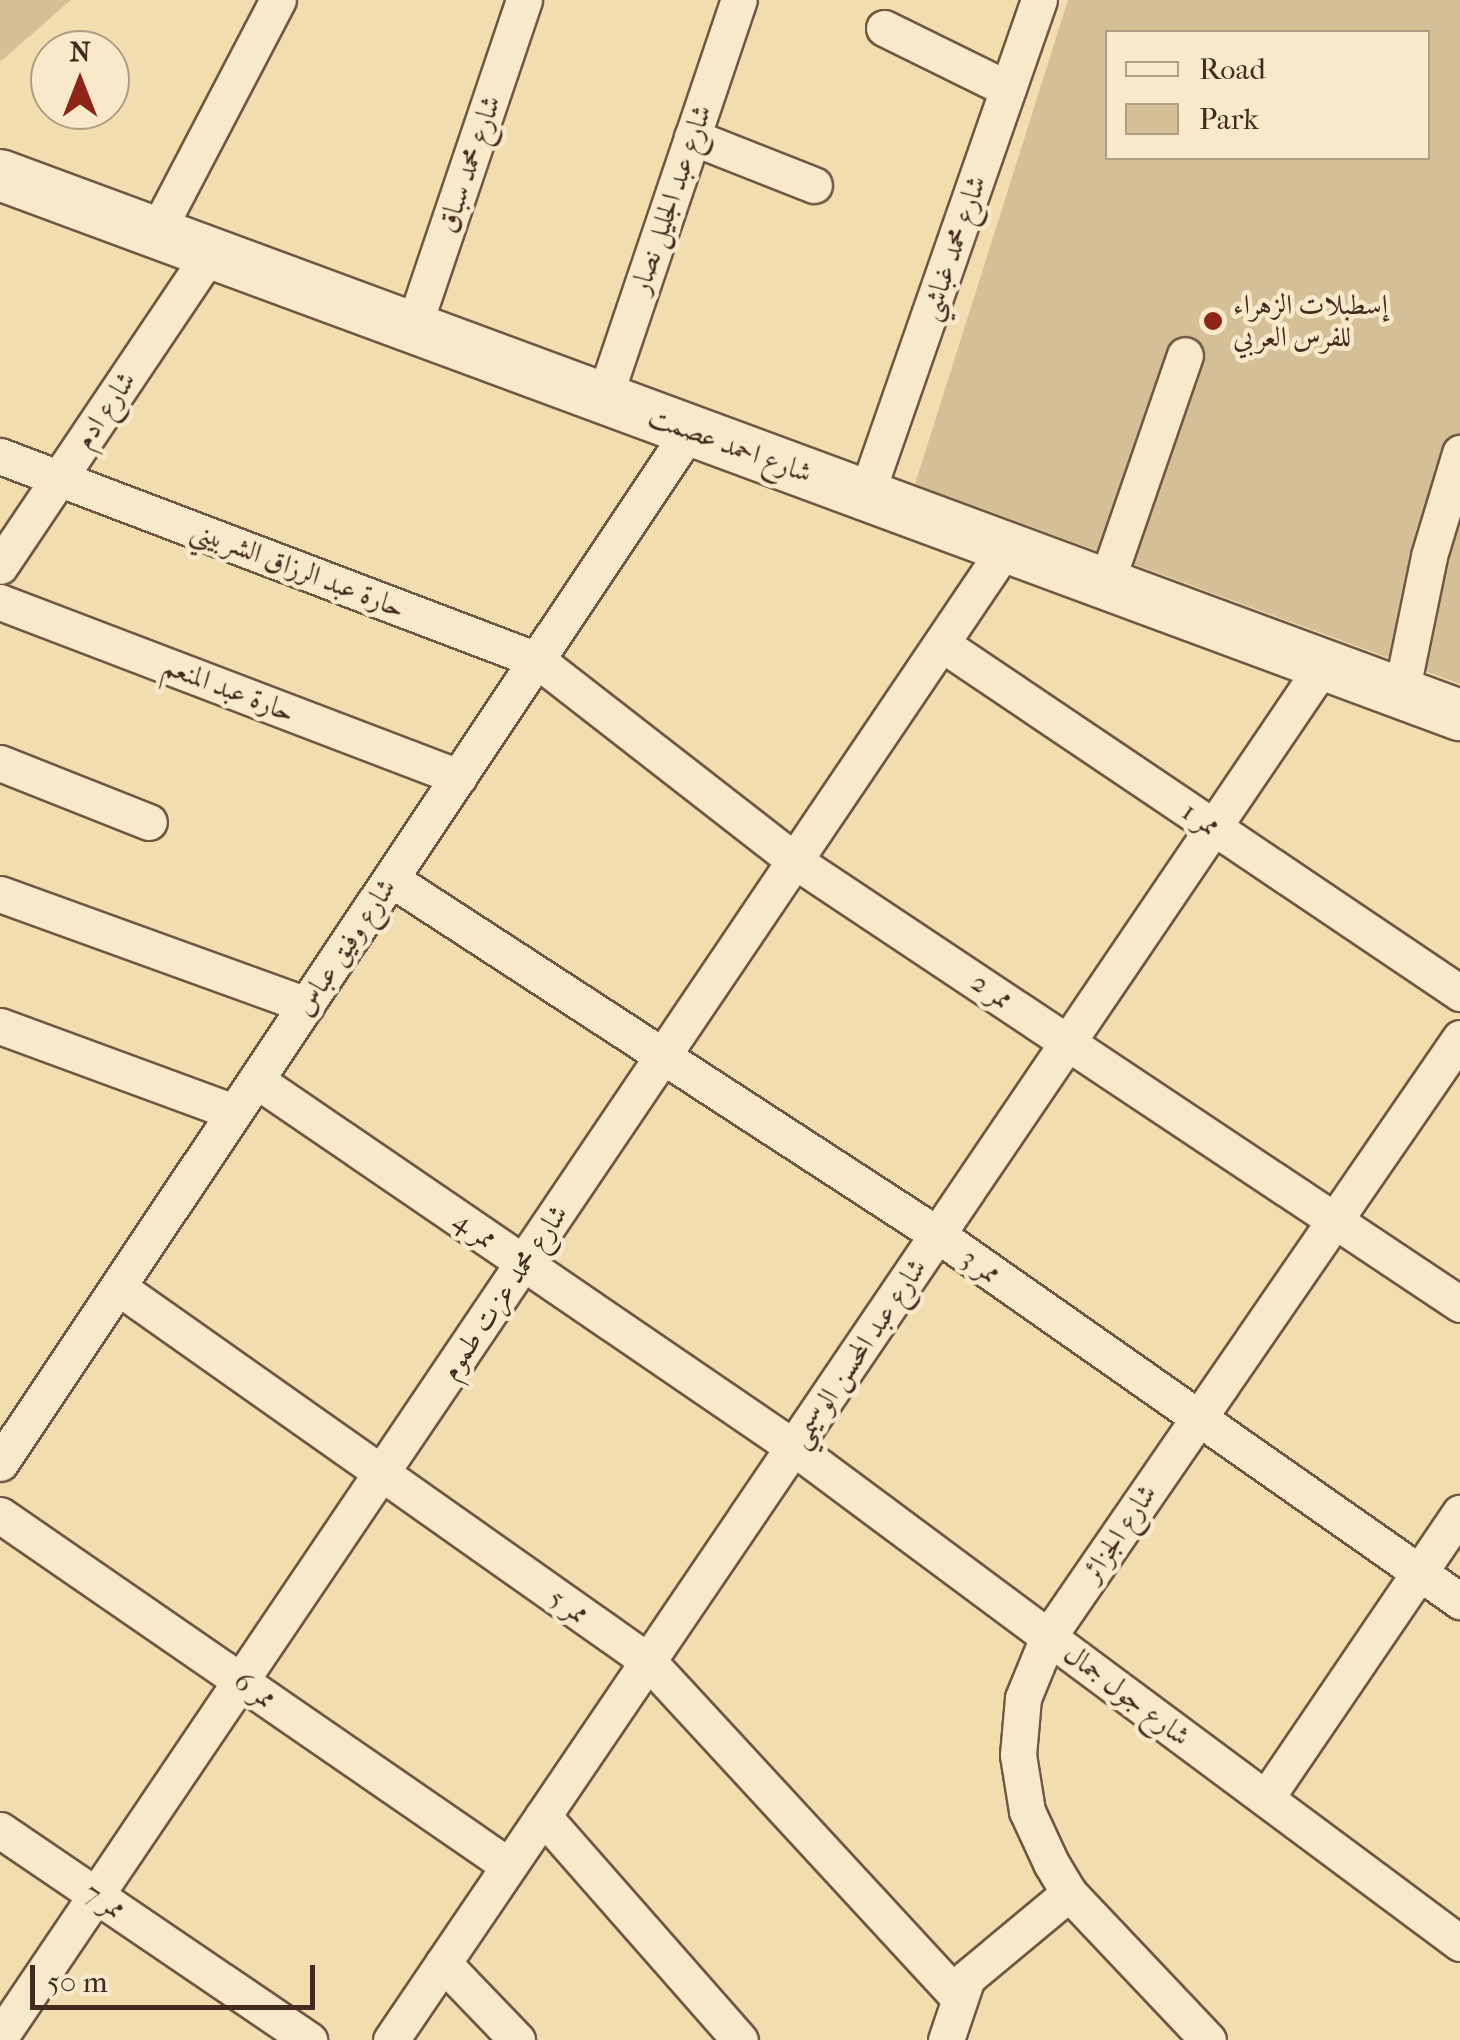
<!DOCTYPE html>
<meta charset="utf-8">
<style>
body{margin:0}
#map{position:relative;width:1460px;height:2040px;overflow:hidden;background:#f2ddae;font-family:"IM FELL French Canon",Amiri,serif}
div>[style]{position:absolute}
.green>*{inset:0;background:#d5bf96}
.roads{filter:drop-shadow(2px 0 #705743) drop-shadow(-2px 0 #705743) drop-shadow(0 2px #705743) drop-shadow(0 -2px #705743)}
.street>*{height:35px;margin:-17.5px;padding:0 17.5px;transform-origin:17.5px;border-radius:17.5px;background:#f7e9ca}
.secondary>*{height:50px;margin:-25px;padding:0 25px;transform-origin:25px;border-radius:25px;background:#f7e9ca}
.dots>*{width:28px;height:28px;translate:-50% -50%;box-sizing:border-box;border:5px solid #f7e9ca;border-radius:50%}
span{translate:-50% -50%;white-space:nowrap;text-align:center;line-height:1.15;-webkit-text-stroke:9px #f7e9ca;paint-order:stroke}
.street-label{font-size:28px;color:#452a1f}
.poi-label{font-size:28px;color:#452a1f}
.left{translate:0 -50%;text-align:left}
.legend{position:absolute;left:1105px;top:30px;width:325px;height:130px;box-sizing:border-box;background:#f7e9ca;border:2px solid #b09d86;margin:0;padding:12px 18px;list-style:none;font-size:30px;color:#452a1f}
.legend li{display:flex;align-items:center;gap:20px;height:50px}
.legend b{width:50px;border:2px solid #b09d86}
.north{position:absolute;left:30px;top:30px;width:100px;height:100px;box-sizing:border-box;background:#f7e9ca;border:2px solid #b09d86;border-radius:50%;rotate:0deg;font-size:28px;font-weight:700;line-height:40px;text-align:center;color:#452a1f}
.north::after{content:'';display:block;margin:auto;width:35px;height:45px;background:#8f2418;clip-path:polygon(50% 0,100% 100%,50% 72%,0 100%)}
.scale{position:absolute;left:30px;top:1965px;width:285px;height:45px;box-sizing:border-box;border:5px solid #452a1f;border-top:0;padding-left:12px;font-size:30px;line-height:35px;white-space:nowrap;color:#452a1f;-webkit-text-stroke:8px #f7e9ca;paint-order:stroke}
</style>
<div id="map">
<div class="green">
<div style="clip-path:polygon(0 0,71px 0,0 62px)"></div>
<div style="clip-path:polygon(evenodd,1068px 0,1460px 0,1460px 684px,915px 484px,1068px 0,1108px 32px,1428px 32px,1428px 158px,1108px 158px,1108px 32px)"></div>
</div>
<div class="roads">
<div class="street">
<div style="left:884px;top:28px;width:138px;rotate:26.2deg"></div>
<div style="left:692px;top:137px;width:131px;rotate:21.5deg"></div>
<div style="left:156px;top:233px;width:263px;rotate:-62.4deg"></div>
<div style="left:413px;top:328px;width:346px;rotate:-71.3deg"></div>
<div style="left:604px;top:398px;width:420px;rotate:-71.3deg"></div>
<div style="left:0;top:456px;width:574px;rotate:20.8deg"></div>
<div style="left:537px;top:660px;width:327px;rotate:37.9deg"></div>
<div style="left:795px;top:861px;width:799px;rotate:33.67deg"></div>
<div style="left:866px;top:495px;width:524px;rotate:-70.74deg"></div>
<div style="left:0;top:566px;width:377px;rotate:-56.1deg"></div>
<div style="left:1106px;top:583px;width:241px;rotate:-70.9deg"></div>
<div style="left:0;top:602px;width:491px;rotate:20.9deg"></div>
<div style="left:942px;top:644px;width:625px;rotate:33.97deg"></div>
<div style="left:1401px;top:693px;width:140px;rotate:-78.4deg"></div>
<div style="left:1429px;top:556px;width:108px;rotate:-73.2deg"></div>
<div style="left:0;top:763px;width:160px;rotate:21.6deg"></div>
<div style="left:391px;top:879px;width:653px;rotate:33.06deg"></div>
<div style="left:938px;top:1235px;width:638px;rotate:35.04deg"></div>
<div style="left:0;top:894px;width:326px;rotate:19.9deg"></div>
<div style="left:0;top:1026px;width:249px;rotate:20.2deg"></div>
<div style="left:256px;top:1080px;width:650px;rotate:34.35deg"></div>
<div style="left:793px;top:1447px;width:831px;rotate:36.64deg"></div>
<div style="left:118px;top:1287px;width:649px;rotate:35.21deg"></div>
<div style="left:648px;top:1661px;width:456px;rotate:47.3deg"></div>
<div style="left:0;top:1463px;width:1242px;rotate:-56.26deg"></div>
<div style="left:0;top:1515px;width:618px;rotate:34.59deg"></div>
<div style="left:1266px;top:1798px;width:345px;rotate:-55.8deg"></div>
<div style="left:543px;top:1816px;width:298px;rotate:48.7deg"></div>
<div style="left:0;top:1830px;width:374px;rotate:34.2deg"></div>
<div style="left:443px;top:1963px;width:107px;rotate:46.1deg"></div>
<div style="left:0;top:2037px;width:1798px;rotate:-55.97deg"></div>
<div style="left:391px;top:2040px;width:1662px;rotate:-55.86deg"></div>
<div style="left:946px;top:2040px;width:65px;rotate:-71.3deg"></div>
<div style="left:967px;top:1978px;width:133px;rotate:-39.8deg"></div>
<div style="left:1208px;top:2040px;width:202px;rotate:-133.4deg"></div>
<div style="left:1069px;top:1893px;width:35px;rotate:-121deg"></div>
<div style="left:1051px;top:1863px;width:57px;rotate:-114.8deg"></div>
<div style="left:1027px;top:1811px;width:57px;rotate:-99.1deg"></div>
<div style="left:1018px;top:1755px;width:57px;rotate:-85deg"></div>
<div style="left:1023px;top:1698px;width:66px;rotate:-67.7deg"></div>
<div style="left:1048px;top:1637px;width:727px;rotate:-55.48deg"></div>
</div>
<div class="secondary">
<div style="left:0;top:175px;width:1557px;rotate:20.3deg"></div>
</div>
</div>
<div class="dots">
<div style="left:1213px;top:321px;background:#8f2418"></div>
</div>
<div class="street-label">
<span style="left:469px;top:164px;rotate:-71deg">شارع محمد سباق</span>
<span style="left:671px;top:199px;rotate:-71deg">شارع عبد الجليل نصار</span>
<span style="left:953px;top:248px;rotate:-71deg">شارع محمد غباشي</span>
<span style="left:105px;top:410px;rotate:-56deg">شارع ادم</span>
<span style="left:730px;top:445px;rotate:20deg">شارع احمد عصمت</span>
<span style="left:298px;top:569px;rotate:21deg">حارة عبد الرزاق الشربيني</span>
<span style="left:229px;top:689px;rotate:21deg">حارة عبد المنعم</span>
<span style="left:1201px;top:819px;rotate:34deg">ممر 1</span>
<span style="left:345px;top:947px;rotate:-56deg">شارع وفيق عباس</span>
<span style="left:992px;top:991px;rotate:34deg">ممر 2</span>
<span style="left:475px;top:1230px;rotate:34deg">ممر 4</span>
<span style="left:981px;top:1266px;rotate:35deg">ممر 3</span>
<span style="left:504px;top:1292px;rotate:-56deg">شارع محمد عزت طموم</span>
<span style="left:858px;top:1353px;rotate:-56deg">شارع عبد المحسن الوسيمي</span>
<span style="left:1119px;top:1533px;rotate:-56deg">شارع الجزائر</span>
<span style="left:569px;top:1606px;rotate:35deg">ممر 5</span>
<span style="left:255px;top:1690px;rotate:35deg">ممر 6</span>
<span style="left:1127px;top:1695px;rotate:37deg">شارع جول جمال</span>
<span style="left:105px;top:1901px;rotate:34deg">ممر 7</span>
</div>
<div class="poi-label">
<span class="left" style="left:1233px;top:321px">إسطبلات الزهراء<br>للفرس العربي</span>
</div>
<ul class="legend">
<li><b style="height:12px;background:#f7e9ca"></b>Road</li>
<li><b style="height:28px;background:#d5bf96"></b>Park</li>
</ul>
<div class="north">N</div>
<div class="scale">50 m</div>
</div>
